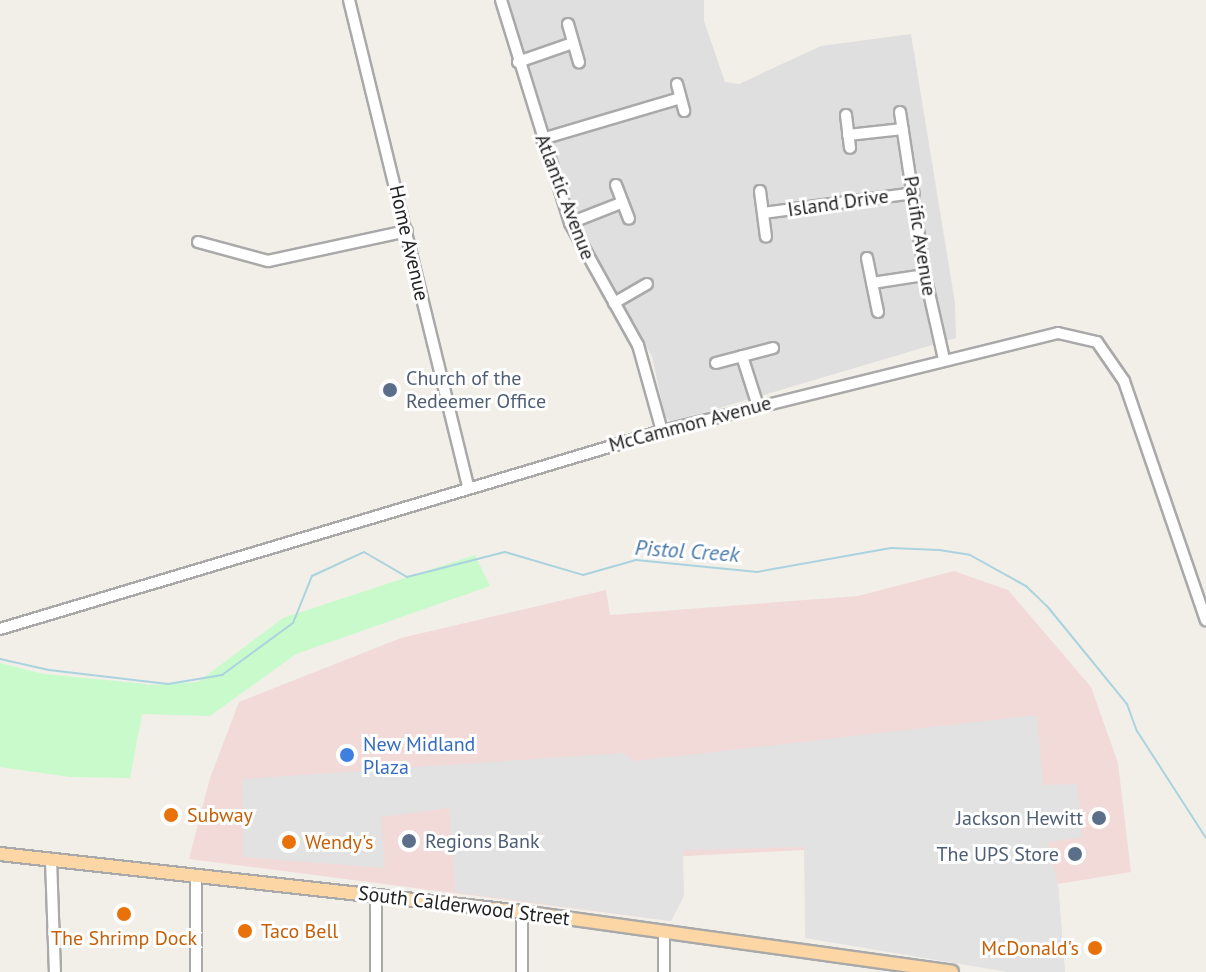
<!DOCTYPE html>
<style>
body{margin:0}
#map{position:relative;width:1206px;height:972px;overflow:hidden;background:#f2efe9;font-family:"PT Sans",sans-serif}
div>[style]{position:absolute}
.residential>*{inset:0;background:#e0dfdf}
.commercial>*{inset:0;background:#f2dad9}
.park>*{inset:0;background:#c8facc}
.parking>*{inset:0;background:#e2e2e2}
.stream>*{height:2px;margin:-1px;padding:0 1px;transform-origin:1px;border-radius:1px;background:#aad3df}
.roads{filter:drop-shadow(2px 0 #a9a9a9) drop-shadow(-2px 0 #a9a9a9) drop-shadow(0 2px #a9a9a9) drop-shadow(0 -2px #a9a9a9)}
.minor>*{height:10px;margin:-5px;padding:0 5px;transform-origin:5px;border-radius:5px;background:#fff}
.major>*{height:12px;margin:-6px;padding:0 6px;transform-origin:6px;border-radius:6px;background:#fcd6a4}
.dots>*{width:22px;height:22px;translate:-50% -50%;box-sizing:border-box;border:4px solid #fff;border-radius:50%}
span{translate:-50% -50%;white-space:nowrap;text-align:center;line-height:1.15;-webkit-text-stroke:6px #fff;paint-order:stroke}
.street-label{font-size:20px;color:#222}
.service-label{font-size:20px;color:#4e5e75}
.left{translate:0 -50%;text-align:left}
.right{translate:-100% -50%;text-align:right}
.shop-label{font-size:20px;color:#366cbe}
.food-label{font-size:20px;color:#c56008}
.water-label{font-size:22px;color:#4a7aab;font-style:italic}
</style>
<div id="map">
<div class="residential">
<div style="clip-path:polygon(507px 0,704px 0,704px 21px,725px 82px,739px 84px,821px 46px,911px 34px,955px 303px,956px 338px,672px 422px,665px 417px,652px 356px,598px 269px,564px 187px)"></div>
</div>
<div class="commercial">
<div style="clip-path:polygon(954px 571px,1008px 590px,1091px 687px,1118px 763px,1131px 872px,1058px 884px,1065px 972px,1018px 972px,804px 850px,669px 857px,671px 921px,189px 859px,210px 778px,239px 702px,401px 638px,606px 590px,610px 615px,858px 596px)"></div>
</div>
<div class="park">
<div style="clip-path:polygon(475px 555px,490px 586px,296px 654px,210px 716px,142px 714px,130px 778px,70px 777px,0 767px,0 663px,44px 674px,147px 684px,146px 689px,148px 685px,198px 682px,283px 618px)"></div>
</div>
<div class="parking">
<div style="clip-path:polygon(1037px 715px,1043px 785px,1077px 784px,1082px 837px,1048px 842px,1058px 884px,1065px 972px,1008px 972px,805px 938px,804px 847px,683px 850px,684px 896px,671px 921px,455px 892px,449px 808px,381px 817px,385px 868px,243px 857px,242px 779px,623px 753px,634px 761px)"></div>
</div>
<div class="stream">
<div style="left:0;top:659px;width:50px;rotate:12.7deg"></div>
<div style="left:49px;top:670px;width:120px;rotate:6.7deg"></div>
<div style="left:168px;top:684px;width:55px;rotate:-9.5deg"></div>
<div style="left:222px;top:675px;width:88px;rotate:-36.2deg"></div>
<div style="left:293px;top:623px;width:51px;rotate:-68deg"></div>
<div style="left:312px;top:576px;width:57px;rotate:-24.8deg"></div>
<div style="left:364px;top:552px;width:50px;rotate:30.2deg"></div>
<div style="left:407px;top:577px;width:101px;rotate:-14.3deg"></div>
<div style="left:505px;top:552px;width:81px;rotate:16.4deg"></div>
<div style="left:583px;top:575px;width:55px;rotate:-15.8deg"></div>
<div style="left:636px;top:560px;width:122px;rotate:5.7deg"></div>
<div style="left:757px;top:572px;width:136px;rotate:-10.2deg"></div>
<div style="left:891px;top:548px;width:48px;rotate:2.4deg"></div>
<div style="left:939px;top:550px;width:31px;rotate:9deg"></div>
<div style="left:970px;top:555px;width:64px;rotate:29deg"></div>
<div style="left:1026px;top:586px;width:29px;rotate:44deg"></div>
<div style="left:1047px;top:606px;width:127px;rotate:50.8deg"></div>
<div style="left:1127px;top:704px;width:29px;rotate:70deg"></div>
<div style="left:1137px;top:731px;width:127px;rotate:57.2deg"></div>
</div>
<div class="roads">
<div class="minor">
<div style="left:349px;top:0;width:500px;rotate:76.24deg"></div>
<div style="left:501px;top:0;width:233px;rotate:72.8deg"></div>
<div style="left:570px;top:223px;width:140px;rotate:60.9deg"></div>
<div style="left:638px;top:345px;width:89px;rotate:74.4deg"></div>
<div style="left:568px;top:24px;width:40px;rotate:74deg"></div>
<div style="left:518px;top:62px;width:58px;rotate:-19.1deg"></div>
<div style="left:677px;top:84px;width:28px;rotate:75deg"></div>
<div style="left:900px;top:112px;width:165px;rotate:81.3deg"></div>
<div style="left:925px;top:275px;width:86px;rotate:77.3deg"></div>
<div style="left:846px;top:115px;width:33px;rotate:83deg"></div>
<div style="left:848px;top:135px;width:55px;rotate:-6.2deg"></div>
<div style="left:542px;top:139px;width:144px;rotate:-16.5deg"></div>
<div style="left:616px;top:185px;width:36px;rotate:69deg"></div>
<div style="left:760px;top:191px;width:46px;rotate:82.6deg"></div>
<div style="left:763px;top:213px;width:152px;rotate:-7.5deg"></div>
<div style="left:570px;top:223px;width:55px;rotate:-21.4deg"></div>
<div style="left:198px;top:242px;width:73px;rotate:15.2deg"></div>
<div style="left:268px;top:261px;width:142px;rotate:-12.2deg"></div>
<div style="left:867px;top:258px;width:55px;rotate:78.5deg"></div>
<div style="left:872px;top:283px;width:54px;rotate:-8.6deg"></div>
<div style="left:614px;top:303px;width:38px;rotate:-30deg"></div>
<div style="left:742px;top:356px;width:52px;rotate:72.3deg"></div>
<div style="left:716px;top:363px;width:59px;rotate:-14.7deg"></div>
<div style="left:0;top:629px;width:691px;rotate:-16.65deg"></div>
<div style="left:662px;top:431px;width:408px;rotate:-13.9deg"></div>
<div style="left:1058px;top:333px;width:40px;rotate:13deg"></div>
<div style="left:1097px;top:342px;width:47px;rotate:55.3deg"></div>
<div style="left:1124px;top:381px;width:253px;rotate:71.1deg"></div>
<div style="left:51px;top:859px;width:113px;rotate:88deg"></div>
<div style="left:196px;top:875px;width:97px;rotate:90deg"></div>
<div style="left:376px;top:895px;width:77px;rotate:90deg"></div>
<div style="left:522px;top:972px;width:60px;rotate:-90deg"></div>
<div style="left:664px;top:972px;width:40px;rotate:-90deg"></div>
</div>
<div class="major">
<div style="left:0;top:854px;width:525px;rotate:6.34deg"></div>
<div style="left:522px;top:912px;width:434px;rotate:7.9deg"></div>
</div>
</div>
<div class="dots">
<div style="left:390px;top:390px;background:#5c6f8a"></div>
<div style="left:347px;top:755px;background:#3f7fe0"></div>
<div style="left:171px;top:815px;background:#e8710a"></div>
<div style="left:1099px;top:818px;background:#5c6f8a"></div>
<div style="left:409px;top:841px;background:#5c6f8a"></div>
<div style="left:289px;top:842px;background:#e8710a"></div>
<div style="left:1075px;top:854px;background:#5c6f8a"></div>
<div style="left:124px;top:914px;background:#e8710a"></div>
<div style="left:245px;top:931px;background:#e8710a"></div>
<div style="left:1095px;top:948px;background:#e8710a"></div>
</div>
<div class="street-label">
<span style="left:565px;top:197px;rotate:69deg">Atlantic Avenue</span>
<span style="left:838px;top:203px;rotate:-8deg">Island Drive</span>
<span style="left:920px;top:236px;rotate:81deg">Pacific Avenue</span>
<span style="left:409px;top:243px;rotate:77deg">Home Avenue</span>
<span style="left:690px;top:424px;rotate:-15deg">McCammon Avenue</span>
<span style="left:464px;top:906px;rotate:7deg">South Calderwood Street</span>
</div>
<div class="service-label">
<span class="left" style="left:406px;top:390px">Church of the<br>Redeemer Office</span>
<span class="right" style="left:1083px;top:818px">Jackson Hewitt</span>
<span class="left" style="left:425px;top:841px">Regions Bank</span>
<span class="right" style="left:1059px;top:854px">The UPS Store</span>
</div>
<div class="shop-label">
<span class="left" style="left:363px;top:756px">New Midland<br>Plaza</span>
</div>
<div class="food-label">
<span class="left" style="left:187px;top:815px">Subway</span>
<span class="left" style="left:305px;top:842px">Wendy's</span>
<span class="left" style="left:261px;top:931px">Taco Bell</span>
<span style="left:124px;top:938px">The Shrimp Dock</span>
<span class="right" style="left:1079px;top:948px">McDonald's</span>
</div>
<div class="water-label">
<span style="left:687px;top:551px;rotate:4deg">Pistol Creek</span>
</div>
</div>
